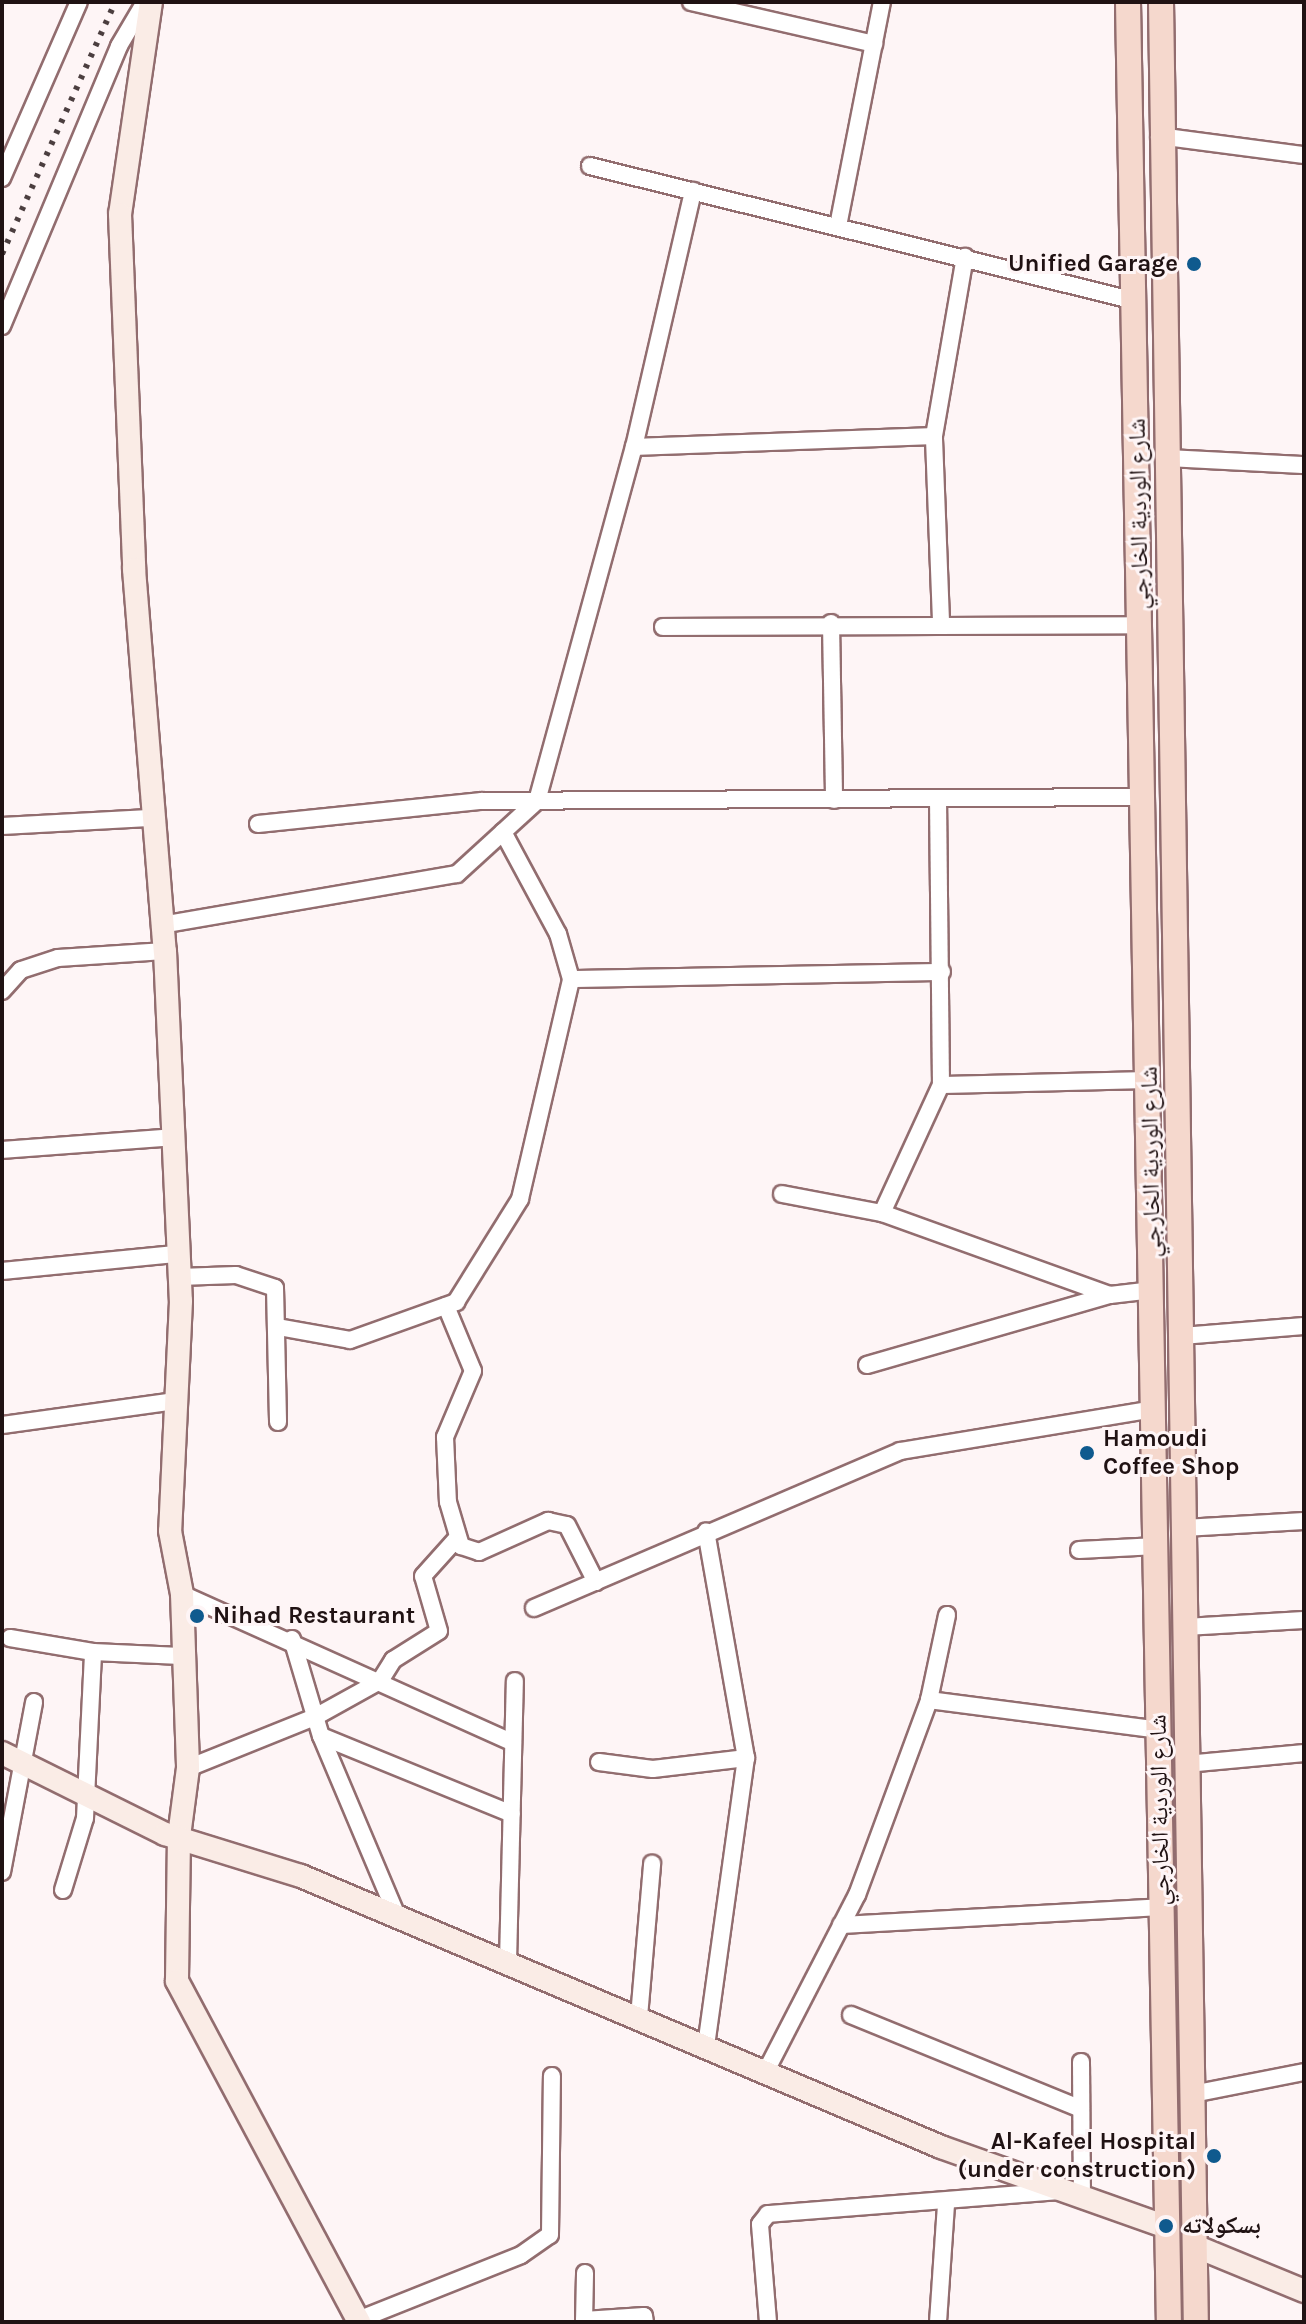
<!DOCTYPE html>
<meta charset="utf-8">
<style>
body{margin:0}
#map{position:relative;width:1306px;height:2324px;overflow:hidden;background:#fef5f6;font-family:Karla,"Noto Naskh Arabic",sans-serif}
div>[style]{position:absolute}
.roads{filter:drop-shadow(2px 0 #926d6f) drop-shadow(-2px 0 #926d6f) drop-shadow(0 2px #926d6f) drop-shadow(0 -2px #926d6f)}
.street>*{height:16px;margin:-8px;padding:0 8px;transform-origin:8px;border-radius:8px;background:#fff}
.secondary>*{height:22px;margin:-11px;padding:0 11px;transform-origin:11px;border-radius:11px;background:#faece6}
.primary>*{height:24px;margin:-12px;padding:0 12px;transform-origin:12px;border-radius:12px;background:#f5d8cd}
.rail>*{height:6px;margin-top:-3px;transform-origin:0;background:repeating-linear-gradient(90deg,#4b3e3f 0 4px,transparent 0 12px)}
.dots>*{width:22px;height:22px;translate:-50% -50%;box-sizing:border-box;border:4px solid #fef5f6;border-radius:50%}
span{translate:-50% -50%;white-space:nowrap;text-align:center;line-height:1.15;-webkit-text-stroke:6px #fef5f6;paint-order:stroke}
.poi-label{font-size:24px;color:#201213;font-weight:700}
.right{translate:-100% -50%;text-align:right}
.left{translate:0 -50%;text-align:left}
.street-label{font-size:24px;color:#201213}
.frame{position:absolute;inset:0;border:4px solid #201213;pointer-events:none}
</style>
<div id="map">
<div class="roads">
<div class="street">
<div style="left:691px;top:2px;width:188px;rotate:12.9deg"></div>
<div style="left:1159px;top:136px;width:146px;rotate:7.5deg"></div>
<div style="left:590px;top:166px;width:561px;rotate:13.91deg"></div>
<div style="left:2px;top:178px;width:192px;rotate:-66.4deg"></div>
<div style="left:838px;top:226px;width:228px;rotate:-78.9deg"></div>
<div style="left:2px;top:326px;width:303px;rotate:-67.3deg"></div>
<div style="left:119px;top:46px;width:51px;rotate:-59.4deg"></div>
<div style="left:634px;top:447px;width:300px;rotate:-2.1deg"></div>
<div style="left:1166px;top:458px;width:138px;rotate:2.9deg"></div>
<div style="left:941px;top:621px;width:185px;rotate:-92.2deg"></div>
<div style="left:934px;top:436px;width:182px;rotate:-80.2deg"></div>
<div style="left:831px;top:623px;width:177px;rotate:89deg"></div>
<div style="left:663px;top:627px;width:479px;rotate:-0.2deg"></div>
<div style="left:258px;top:824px;width:225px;rotate:-5.9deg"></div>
<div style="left:482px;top:801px;width:663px;rotate:-0.35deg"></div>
<div style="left:2px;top:826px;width:147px;rotate:-3.1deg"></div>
<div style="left:161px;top:925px;width:300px;rotate:-9.8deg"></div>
<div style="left:457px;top:874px;width:108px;rotate:-42.4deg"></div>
<div style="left:537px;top:801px;width:367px;rotate:-74.7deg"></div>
<div style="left:634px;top:447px;width:263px;rotate:-77deg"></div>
<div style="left:571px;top:979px;width:371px;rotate:-1.1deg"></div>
<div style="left:2px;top:991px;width:28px;rotate:-48deg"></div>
<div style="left:21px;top:970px;width:39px;rotate:-18deg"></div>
<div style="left:58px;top:958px;width:107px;rotate:-3.7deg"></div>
<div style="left:941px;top:1085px;width:209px;rotate:-1.4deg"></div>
<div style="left:2px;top:1150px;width:173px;rotate:-4.3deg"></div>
<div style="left:782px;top:1194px;width:102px;rotate:10.8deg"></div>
<div style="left:882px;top:1213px;width:242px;rotate:19.8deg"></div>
<div style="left:882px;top:1213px;width:141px;rotate:-65.3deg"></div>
<div style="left:941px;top:1085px;width:283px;rotate:-90.6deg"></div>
<div style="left:2px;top:1271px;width:174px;rotate:-5.6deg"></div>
<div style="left:179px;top:1277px;width:57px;rotate:-2deg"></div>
<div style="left:236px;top:1275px;width:41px;rotate:18.4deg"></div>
<div style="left:275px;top:1288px;width:134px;rotate:88.7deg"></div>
<div style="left:446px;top:1306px;width:70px;rotate:67.4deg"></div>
<div style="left:473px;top:1371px;width:72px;rotate:113deg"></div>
<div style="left:445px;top:1437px;width:65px;rotate:87.4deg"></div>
<div style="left:448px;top:1502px;width:46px;rotate:73.5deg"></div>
<div style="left:461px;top:1546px;width:19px;rotate:18deg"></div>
<div style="left:479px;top:1552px;width:76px;rotate:-24.2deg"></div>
<div style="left:548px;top:1521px;width:19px;rotate:12deg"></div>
<div style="left:567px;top:1525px;width:64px;rotate:63deg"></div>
<div style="left:278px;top:1327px;width:73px;rotate:10.2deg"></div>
<div style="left:350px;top:1340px;width:113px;rotate:-19.7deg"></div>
<div style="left:456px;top:1302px;width:121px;rotate:-58.1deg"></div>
<div style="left:520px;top:1199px;width:226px;rotate:-76.9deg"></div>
<div style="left:571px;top:979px;width:47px;rotate:-106.1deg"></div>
<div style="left:558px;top:934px;width:116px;rotate:-118.3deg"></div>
<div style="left:1182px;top:1336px;width:122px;rotate:-4.7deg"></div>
<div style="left:867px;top:1365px;width:253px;rotate:-16.1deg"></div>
<div style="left:1110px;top:1295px;width:43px;rotate:-6.6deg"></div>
<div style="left:2px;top:1425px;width:176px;rotate:-7.9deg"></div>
<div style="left:1184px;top:1528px;width:120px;rotate:-3.3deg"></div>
<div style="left:1079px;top:1550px;width:78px;rotate:-2.9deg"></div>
<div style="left:182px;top:1594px;width:363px;rotate:24.2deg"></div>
<div style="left:534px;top:1608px;width:398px;rotate:-23.2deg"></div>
<div style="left:900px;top:1451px;width:258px;rotate:-9.4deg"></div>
<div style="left:1185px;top:1627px;width:119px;rotate:-3.4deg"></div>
<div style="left:10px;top:1638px;width:84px;rotate:9.6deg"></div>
<div style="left:93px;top:1652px;width:88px;rotate:2.6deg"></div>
<div style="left:292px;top:1639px;width:101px;rotate:73.4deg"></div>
<div style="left:321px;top:1736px;width:195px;rotate:67.1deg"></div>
<div style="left:929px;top:1700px;width:233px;rotate:7.4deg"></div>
<div style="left:321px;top:1736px;width:206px;rotate:22.2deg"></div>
<div style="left:599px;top:1762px;width:54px;rotate:7.4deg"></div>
<div style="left:653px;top:1769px;width:94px;rotate:-6.7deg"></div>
<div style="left:1186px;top:1764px;width:119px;rotate:-5.3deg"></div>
<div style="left:188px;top:1768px;width:137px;rotate:-21.9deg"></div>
<div style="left:315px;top:1717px;width:74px;rotate:-29deg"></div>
<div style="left:380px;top:1681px;width:25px;rotate:-58deg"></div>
<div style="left:393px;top:1660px;width:54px;rotate:-32.2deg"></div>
<div style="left:439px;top:1631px;width:57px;rotate:-106.2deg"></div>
<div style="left:423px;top:1576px;width:52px;rotate:-48.1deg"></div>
<div style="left:2px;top:1872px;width:173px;rotate:-79.3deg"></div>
<div style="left:63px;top:1890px;width:75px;rotate:-73deg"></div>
<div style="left:85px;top:1818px;width:166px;rotate:-87.2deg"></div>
<div style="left:841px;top:1925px;width:321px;rotate:-3.2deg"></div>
<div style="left:508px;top:1962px;width:281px;rotate:-88.6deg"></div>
<div style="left:851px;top:2015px;width:248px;rotate:22.2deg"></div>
<div style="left:639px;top:2017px;width:154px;rotate:-85.1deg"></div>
<div style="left:706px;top:2046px;width:291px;rotate:-82.1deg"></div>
<div style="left:746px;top:1758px;width:230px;rotate:-100deg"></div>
<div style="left:1081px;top:2062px;width:132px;rotate:89.6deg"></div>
<div style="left:765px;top:2073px;width:200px;rotate:-62.7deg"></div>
<div style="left:857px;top:1895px;width:208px;rotate:-69.7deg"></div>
<div style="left:929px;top:1700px;width:87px;rotate:-78deg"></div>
<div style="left:1192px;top:2094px;width:114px;rotate:-11.1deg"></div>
<div style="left:358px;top:2320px;width:175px;rotate:-21.7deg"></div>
<div style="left:521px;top:2255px;width:35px;rotate:-35deg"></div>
<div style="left:550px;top:2235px;width:159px;rotate:-89.3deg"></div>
<div style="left:584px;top:2320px;width:60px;rotate:-3.8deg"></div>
<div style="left:644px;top:2316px;width:6px;rotate:81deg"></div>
<div style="left:584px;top:2322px;width:49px;rotate:-88.8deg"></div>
<div style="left:768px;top:2322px;width:98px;rotate:-94.7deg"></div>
<div style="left:760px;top:2224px;width:13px;rotate:-51deg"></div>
<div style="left:768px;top:2214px;width:294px;rotate:-4.5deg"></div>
<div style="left:938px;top:2322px;width:117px;rotate:-86.1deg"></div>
</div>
<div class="secondary">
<div style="left:151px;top:2px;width:214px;rotate:98.3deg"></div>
<div style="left:120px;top:214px;width:355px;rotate:87.7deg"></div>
<div style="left:134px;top:569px;width:383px;rotate:85.4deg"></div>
<div style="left:165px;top:951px;width:350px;rotate:87.4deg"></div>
<div style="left:181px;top:1301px;width:230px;rotate:92.7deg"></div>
<div style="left:170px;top:1531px;width:64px;rotate:79.2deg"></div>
<div style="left:182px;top:1594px;width:174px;rotate:88deg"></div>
<div style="left:188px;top:1768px;width:69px;rotate:97.5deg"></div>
<div style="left:179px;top:1836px;width:145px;rotate:90.8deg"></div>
<div style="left:177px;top:1981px;width:387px;rotate:61.9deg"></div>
<div style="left:2px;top:1753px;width:182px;rotate:26.4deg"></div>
<div style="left:165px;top:1834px;width:142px;rotate:17.2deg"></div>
<div style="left:301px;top:1876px;width:695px;rotate:22.95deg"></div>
<div style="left:941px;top:2147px;width:240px;rotate:19.5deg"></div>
<div style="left:1195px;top:2246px;width:118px;rotate:22.4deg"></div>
</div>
<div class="primary">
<div style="left:1128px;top:2px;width:2320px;rotate:88.99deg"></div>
<div style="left:1161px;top:2px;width:2320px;rotate:89.14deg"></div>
</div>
</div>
<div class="rail">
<div style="left:2px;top:254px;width:276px;rotate:-65.8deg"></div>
</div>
<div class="dots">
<div style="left:1194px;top:264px;background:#0f5a8e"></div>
<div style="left:1087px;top:1453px;background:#0f5a8e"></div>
<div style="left:197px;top:1616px;background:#0f5a8e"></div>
<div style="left:1214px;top:2156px;background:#0f5a8e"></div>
<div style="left:1166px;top:2226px;background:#0f5a8e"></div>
</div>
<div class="poi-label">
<span class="right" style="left:1178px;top:264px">Unified Garage</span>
<span class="left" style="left:1103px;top:1453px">Hamoudi<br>Coffee Shop</span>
<span class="left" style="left:213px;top:1616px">Nihad Restaurant</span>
<span class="right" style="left:1196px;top:2156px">Al-Kafeel Hospital<br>(under construction)</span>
<span class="left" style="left:1182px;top:2226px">بسكولاته</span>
</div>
<div class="street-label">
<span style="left:1139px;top:514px;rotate:-91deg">شارع الوردية الخارجي</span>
<span style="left:1151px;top:1162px;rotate:-91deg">شارع الوردية الخارجي</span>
<span style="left:1160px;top:1810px;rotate:-91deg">شارع الوردية الخارجي</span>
</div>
<div class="frame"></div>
</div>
